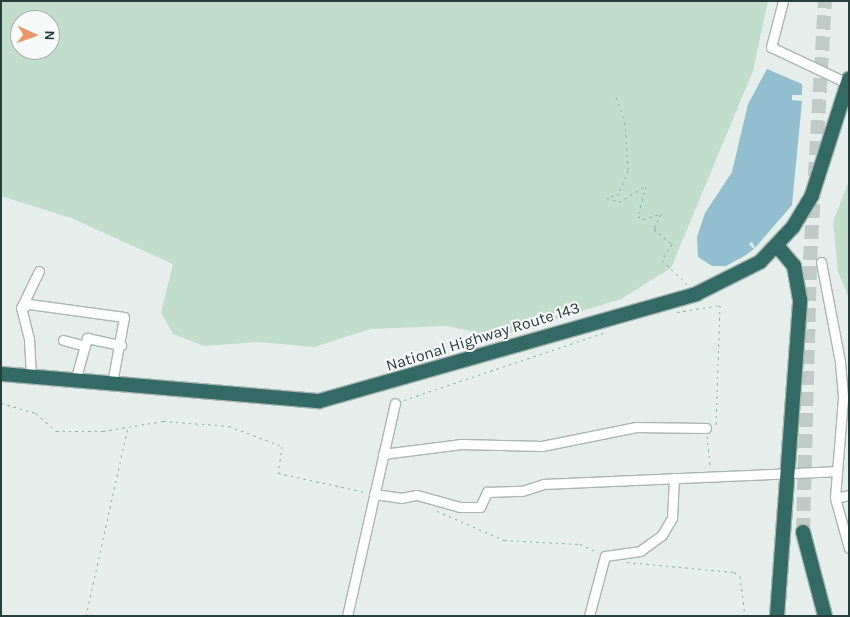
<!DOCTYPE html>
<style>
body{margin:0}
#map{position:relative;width:850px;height:617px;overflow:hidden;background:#e6eeeb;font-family:Karla,sans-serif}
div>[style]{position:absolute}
.green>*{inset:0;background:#c1ddcc}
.water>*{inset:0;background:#92becf}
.highway-tunnel>*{height:14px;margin-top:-7px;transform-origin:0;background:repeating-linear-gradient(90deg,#c0cbc8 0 14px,transparent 0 21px)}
.path>*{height:1px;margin-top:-0.5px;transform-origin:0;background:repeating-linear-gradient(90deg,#88b0a8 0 2.5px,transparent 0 6.5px)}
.roads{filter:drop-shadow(1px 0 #a9b6b3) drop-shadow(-1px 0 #a9b6b3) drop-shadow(0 1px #a9b6b3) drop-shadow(0 -1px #a9b6b3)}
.minor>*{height:9px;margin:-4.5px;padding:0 4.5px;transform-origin:4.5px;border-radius:4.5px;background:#fff}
.highway>*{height:14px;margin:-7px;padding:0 7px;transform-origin:7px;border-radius:7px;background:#336a66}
span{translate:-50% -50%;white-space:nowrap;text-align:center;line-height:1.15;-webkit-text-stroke:4px #f7faf9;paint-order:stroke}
.street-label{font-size:16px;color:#263f3c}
.frame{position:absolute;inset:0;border:2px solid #263f3c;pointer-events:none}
.north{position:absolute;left:10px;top:10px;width:50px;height:50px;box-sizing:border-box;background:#f7faf9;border:1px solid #a3afad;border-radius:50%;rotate:92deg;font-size:14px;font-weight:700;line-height:20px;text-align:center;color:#263f3c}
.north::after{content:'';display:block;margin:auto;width:18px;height:22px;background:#ea9868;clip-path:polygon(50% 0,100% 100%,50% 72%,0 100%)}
</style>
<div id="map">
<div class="green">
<div style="clip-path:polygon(evenodd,1px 1px,768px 1px,753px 71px,671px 268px,621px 299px,497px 337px,447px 326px,371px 329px,314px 347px,258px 342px,204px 346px,173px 334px,161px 313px,173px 264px,71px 218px,1px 196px,1px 1px,20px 20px,50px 20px,50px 50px,20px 50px,20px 20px)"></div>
<div style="clip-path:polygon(849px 181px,849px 298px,838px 272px,833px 222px)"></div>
</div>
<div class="water">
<div style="clip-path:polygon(767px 69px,802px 84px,802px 95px,792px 95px,792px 100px,802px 101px,792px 205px,755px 248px,752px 242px,749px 244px,754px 249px,746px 255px,726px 266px,712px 266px,698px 257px,697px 237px,705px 213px,732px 172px,748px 104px)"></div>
</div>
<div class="highway-tunnel">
<div style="left:803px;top:532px;width:272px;rotate:-88.5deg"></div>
<div style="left:810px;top:260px;width:259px;rotate:-86.7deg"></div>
</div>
<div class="path">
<div style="left:616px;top:97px;width:27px;rotate:70deg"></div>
<div style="left:625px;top:122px;width:48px;rotate:86.4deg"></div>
<div style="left:628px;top:170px;width:26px;rotate:111deg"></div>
<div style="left:619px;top:194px;width:13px;rotate:162deg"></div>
<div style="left:607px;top:198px;width:13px;rotate:18deg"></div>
<div style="left:619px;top:202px;width:31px;rotate:-31deg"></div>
<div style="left:646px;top:186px;width:31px;rotate:105deg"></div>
<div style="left:638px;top:216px;width:6px;rotate:31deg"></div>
<div style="left:643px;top:219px;width:19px;rotate:-16deg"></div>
<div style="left:661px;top:214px;width:17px;rotate:115deg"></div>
<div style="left:654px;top:229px;width:23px;rotate:40deg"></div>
<div style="left:672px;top:244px;width:19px;rotate:122deg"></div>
<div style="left:662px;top:260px;width:36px;rotate:44deg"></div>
<div style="left:677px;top:312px;width:44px;rotate:-9.2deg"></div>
<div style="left:720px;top:305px;width:120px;rotate:91.9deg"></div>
<div style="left:404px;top:400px;width:210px;rotate:-18.6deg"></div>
<div style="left:1px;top:403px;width:36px;rotate:16deg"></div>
<div style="left:36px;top:413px;width:27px;rotate:42deg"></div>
<div style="left:56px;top:431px;width:47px"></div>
<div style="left:103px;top:431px;width:61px;rotate:-9.5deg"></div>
<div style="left:163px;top:421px;width:66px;rotate:4.3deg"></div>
<div style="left:229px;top:426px;width:57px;rotate:20.7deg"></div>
<div style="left:282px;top:446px;width:27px;rotate:98deg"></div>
<div style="left:278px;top:473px;width:89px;rotate:12.3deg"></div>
<div style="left:707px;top:436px;width:31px;rotate:84deg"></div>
<div style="left:437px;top:511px;width:73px;rotate:23.4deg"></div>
<div style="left:504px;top:540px;width:76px;rotate:3deg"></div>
<div style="left:580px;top:544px;width:20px;rotate:24deg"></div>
<div style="left:627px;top:562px;width:107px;rotate:5.3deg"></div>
<div style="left:734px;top:572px;width:7px;rotate:34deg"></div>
<div style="left:740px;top:576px;width:40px;rotate:82.9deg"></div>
<div style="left:86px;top:616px;width:194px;rotate:-77.5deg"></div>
</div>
<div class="roads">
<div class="minor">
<div style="left:783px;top:1px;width:48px;rotate:104.6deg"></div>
<div style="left:771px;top:47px;width:84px;rotate:25.3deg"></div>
<div style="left:821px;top:262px;width:102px;rotate:79.2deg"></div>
<div style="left:840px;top:362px;width:36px;rotate:85deg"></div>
<div style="left:843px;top:398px;width:100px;rotate:94.6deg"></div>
<div style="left:835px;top:498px;width:52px;rotate:74.4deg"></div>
<div style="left:21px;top:308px;width:41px;rotate:-64.1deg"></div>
<div style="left:63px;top:340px;width:23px;rotate:15deg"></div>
<div style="left:31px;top:377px;width:38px;rotate:-93deg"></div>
<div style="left:29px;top:339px;width:32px;rotate:-104deg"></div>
<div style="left:21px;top:308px;width:9px;rotate:-27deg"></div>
<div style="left:29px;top:304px;width:96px;rotate:7.8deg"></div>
<div style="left:124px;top:317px;width:68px;rotate:100.2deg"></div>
<div style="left:75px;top:381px;width:45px;rotate:-74.4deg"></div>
<div style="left:87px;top:338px;width:35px;rotate:12deg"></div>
<div style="left:383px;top:454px;width:79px;rotate:-7.3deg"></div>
<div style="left:461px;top:444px;width:81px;rotate:1.4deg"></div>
<div style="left:542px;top:446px;width:96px;rotate:-11.4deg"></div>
<div style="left:636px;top:427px;width:70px;rotate:0.8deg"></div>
<div style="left:374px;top:494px;width:27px;rotate:8deg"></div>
<div style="left:401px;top:498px;width:16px;rotate:-11deg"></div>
<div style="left:417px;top:495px;width:45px;rotate:15.6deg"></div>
<div style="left:460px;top:507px;width:20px"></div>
<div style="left:480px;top:507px;width:17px;rotate:-65deg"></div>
<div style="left:487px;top:492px;width:35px;rotate:-2deg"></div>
<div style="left:522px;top:491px;width:22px;rotate:-18deg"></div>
<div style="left:543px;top:484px;width:292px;rotate:-2.5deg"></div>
<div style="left:835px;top:498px;width:14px;rotate:-12deg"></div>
<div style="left:347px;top:616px;width:218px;rotate:-77.3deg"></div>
<div style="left:589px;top:616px;width:62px;rotate:-75.1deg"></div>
<div style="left:605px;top:556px;width:35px;rotate:-8deg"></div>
<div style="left:640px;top:551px;width:27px;rotate:-36deg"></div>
<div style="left:662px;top:535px;width:20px;rotate:-60deg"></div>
<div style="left:672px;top:518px;width:40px;rotate:-87.1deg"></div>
</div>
<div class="highway">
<div style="left:1px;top:374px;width:319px;rotate:4.9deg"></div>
<div style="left:319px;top:401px;width:392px;rotate:-15.8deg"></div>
<div style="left:696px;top:294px;width:72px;rotate:-26.6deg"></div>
<div style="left:760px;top:262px;width:48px;rotate:-46.7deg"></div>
<div style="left:793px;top:227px;width:37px;rotate:-59deg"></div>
<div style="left:812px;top:195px;width:122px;rotate:-72.3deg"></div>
<div style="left:803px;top:532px;width:87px;rotate:75.3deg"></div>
<div style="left:777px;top:616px;width:317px;rotate:-85.8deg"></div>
<div style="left:800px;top:300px;width:35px;rotate:-100deg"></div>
<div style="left:794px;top:266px;width:25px;rotate:-130deg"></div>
</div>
</div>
<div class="street-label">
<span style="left:483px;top:337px;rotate:-17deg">National Highway Route 143</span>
</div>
<div class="frame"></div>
<div class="north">N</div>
</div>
